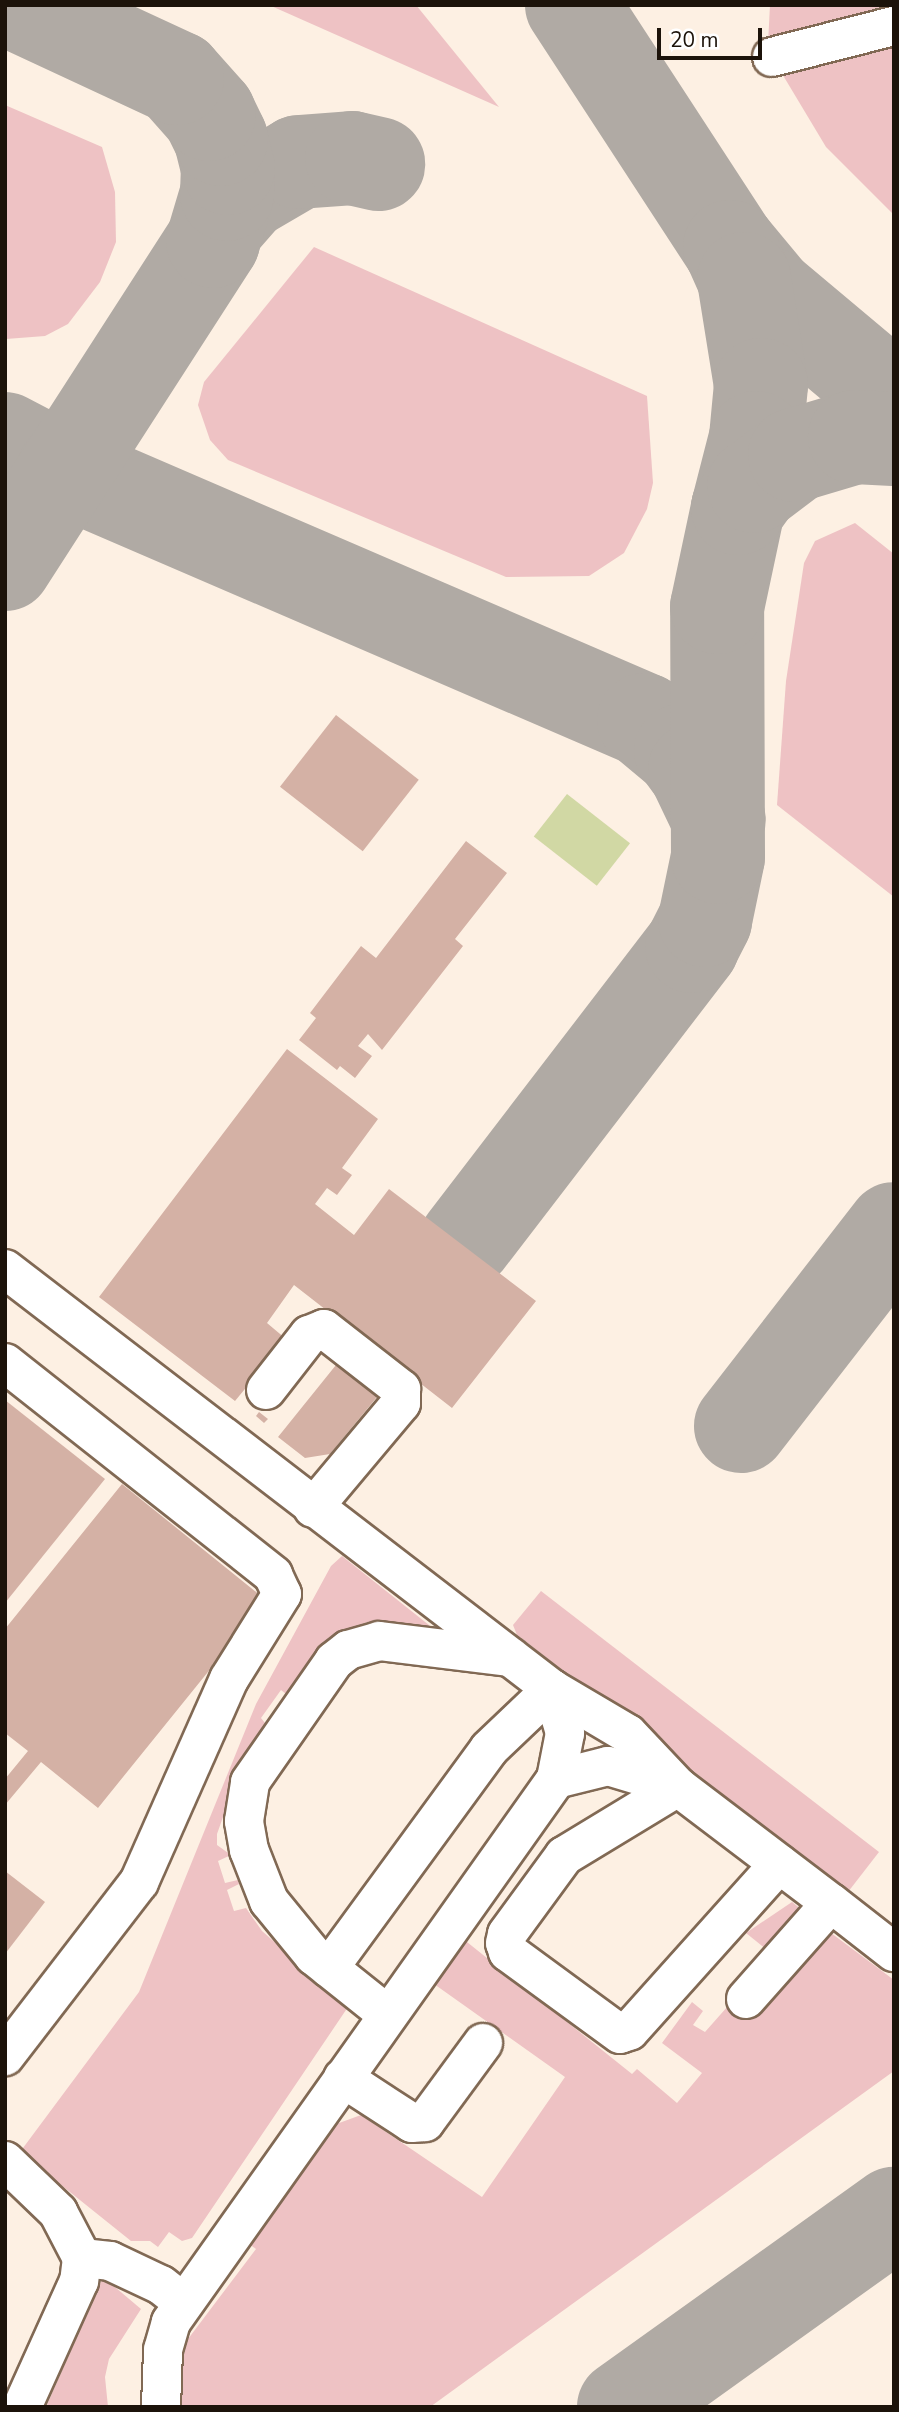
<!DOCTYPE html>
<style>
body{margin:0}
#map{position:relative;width:899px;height:2412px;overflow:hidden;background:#fef8f4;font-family:"Nunito Sans",sans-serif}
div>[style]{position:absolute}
.built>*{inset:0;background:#fdf0e3;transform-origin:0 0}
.green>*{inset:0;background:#eec2c4}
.water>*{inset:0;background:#d1d8a4;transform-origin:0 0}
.taxiway>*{height:94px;margin:-47px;padding:0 47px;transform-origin:47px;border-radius:47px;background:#b0aaa4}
.building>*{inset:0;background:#d4b1a5;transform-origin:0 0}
.roads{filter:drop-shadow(2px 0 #816954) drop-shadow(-2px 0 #816954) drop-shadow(0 2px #816954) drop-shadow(0 -2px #816954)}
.minor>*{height:38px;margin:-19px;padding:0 19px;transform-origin:19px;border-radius:19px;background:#fff}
span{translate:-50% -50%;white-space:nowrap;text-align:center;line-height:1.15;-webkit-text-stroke:5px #fff;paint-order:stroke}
.frame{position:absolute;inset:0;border:7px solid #1c130a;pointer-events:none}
.scale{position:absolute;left:657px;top:28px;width:105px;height:32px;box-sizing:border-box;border:4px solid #1c130a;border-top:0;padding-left:9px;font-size:21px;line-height:24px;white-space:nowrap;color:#1c130a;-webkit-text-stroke:5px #fff;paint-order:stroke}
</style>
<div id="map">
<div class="built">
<div style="left:5px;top:5px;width:889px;height:2402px"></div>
</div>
<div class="green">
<div style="clip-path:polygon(269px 5px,416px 5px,499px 107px)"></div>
<div style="clip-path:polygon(770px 5px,894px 5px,894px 215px,826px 147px,772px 57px,768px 44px)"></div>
<div style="clip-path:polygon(5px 105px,102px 147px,115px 192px,116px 242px,100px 282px,68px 324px,45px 336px,6px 339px)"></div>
<div style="clip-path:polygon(314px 247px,647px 396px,653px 483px,647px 509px,624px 553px,589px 576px,506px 577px,228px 460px,210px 440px,198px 405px,204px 382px)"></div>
<div style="clip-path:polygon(855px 523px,894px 554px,894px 897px,777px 805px,786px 681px,804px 563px,815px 541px)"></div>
<div style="clip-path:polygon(342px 1556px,439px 1633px,368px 1622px,348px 1630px,329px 1647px,291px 1698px,281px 1690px,261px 1718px,265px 1723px,240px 1769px,217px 1834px,217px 1845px,231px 1855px,218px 1861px,225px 1883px,238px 1880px,239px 1884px,227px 1890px,234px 1911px,246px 1908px,262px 1931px,348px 2007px,192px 2238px,182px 2241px,169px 2232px,158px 2247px,150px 2241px,131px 2241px,20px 2152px,139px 1992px,256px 1704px,331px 1566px)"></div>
<div style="clip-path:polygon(541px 1591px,879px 1852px,848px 1892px,517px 1635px,513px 1625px)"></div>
<div style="clip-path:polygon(792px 1902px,802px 1910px,767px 1950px,746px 1933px)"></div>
<div style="clip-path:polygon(827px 1930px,894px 1980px,894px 2071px,430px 2407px,178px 2407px,178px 2376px,188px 2339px,256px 2249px,249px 2244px,331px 2126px,361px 2115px,482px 2197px,565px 2077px,427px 1979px,462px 1938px,632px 2074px,637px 2069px,677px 2103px,702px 2073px,662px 2043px,692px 2002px,703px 2011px,693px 2025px,705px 2032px,728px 2006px,736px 2011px)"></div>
<div style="clip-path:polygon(103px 2277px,141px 2309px,109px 2359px,105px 2377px,108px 2407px,46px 2407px)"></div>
</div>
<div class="water">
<div style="left:567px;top:794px;width:80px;height:54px;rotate:38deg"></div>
</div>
<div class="taxiway">
<div style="left:572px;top:5px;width:289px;rotate:56.9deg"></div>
<div style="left:730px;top:247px;width:61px;rotate:50.3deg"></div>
<div style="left:769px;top:294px;width:163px;rotate:40deg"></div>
<div style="left:223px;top:219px;width:35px;rotate:-49deg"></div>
<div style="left:246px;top:193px;width:61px;rotate:-30.3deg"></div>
<div style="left:299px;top:162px;width:53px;rotate:-4.3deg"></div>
<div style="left:352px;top:158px;width:27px;rotate:13deg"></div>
<div style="left:730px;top:247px;width:35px;rotate:66deg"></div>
<div style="left:744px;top:279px;width:107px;rotate:80.9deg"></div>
<div style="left:761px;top:385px;width:53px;rotate:95.4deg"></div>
<div style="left:756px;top:438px;width:72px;rotate:104.4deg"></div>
<div style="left:5px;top:439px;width:67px;rotate:27.7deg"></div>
<div style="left:64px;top:470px;width:632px;rotate:23.32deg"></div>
<div style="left:644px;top:720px;width:48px;rotate:40deg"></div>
<div style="left:681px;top:751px;width:24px;rotate:54deg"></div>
<div style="left:695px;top:770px;width:55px;rotate:64.4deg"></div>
<div style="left:5px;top:564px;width:384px;rotate:-57.2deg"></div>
<div style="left:213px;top:241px;width:49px;rotate:-73.4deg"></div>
<div style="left:227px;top:194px;width:26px;rotate:-88deg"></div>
<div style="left:228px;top:168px;width:30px;rotate:-104deg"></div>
<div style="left:221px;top:139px;width:28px;rotate:-116deg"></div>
<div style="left:209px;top:114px;width:48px;rotate:-131.6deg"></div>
<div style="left:177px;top:78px;width:173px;rotate:-155.1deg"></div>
<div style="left:466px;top:1241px;width:372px;rotate:-52.5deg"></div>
<div style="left:692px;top:946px;width:29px;rotate:-63deg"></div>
<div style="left:705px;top:920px;width:64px;rotate:-78.3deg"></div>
<div style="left:718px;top:857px;width:250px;rotate:-90.2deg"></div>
<div style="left:717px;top:607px;width:101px;rotate:-78deg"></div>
<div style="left:738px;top:508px;width:27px;rotate:-54deg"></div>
<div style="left:754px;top:486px;width:51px;rotate:-37.1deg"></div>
<div style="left:795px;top:455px;width:63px;rotate:-16.7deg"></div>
<div style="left:855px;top:437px;width:39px;rotate:3deg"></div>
<div style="left:741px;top:1426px;width:249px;rotate:-52.2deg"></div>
<div style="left:624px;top:2407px;width:332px;rotate:-35.6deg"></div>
</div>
<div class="building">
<div style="left:336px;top:715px;width:105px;height:91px;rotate:38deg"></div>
<div style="clip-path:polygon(466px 841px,507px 873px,455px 939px,463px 946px,382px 1050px,368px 1034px,358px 1046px,372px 1056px,355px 1078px,340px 1066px,337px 1070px,299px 1040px,316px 1018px,310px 1013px,361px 946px,376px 958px)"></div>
<div style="clip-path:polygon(287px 1049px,378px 1119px,342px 1168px,352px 1175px,337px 1195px,327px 1188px,315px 1204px,354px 1235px,389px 1189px,536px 1301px,452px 1408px,294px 1285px,267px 1323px,286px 1339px,235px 1401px,99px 1297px)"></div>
<div style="clip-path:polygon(332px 1354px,384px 1397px,377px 1397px,330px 1454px,305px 1458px,278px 1437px,336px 1365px)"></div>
<div style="clip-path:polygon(5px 1400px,105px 1479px,5px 1603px)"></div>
<div style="clip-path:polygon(259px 1412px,268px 1419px,264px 1423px,256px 1416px)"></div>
<div style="clip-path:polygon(122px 1484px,266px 1600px,98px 1808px,41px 1762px,5px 1805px,5px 1779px,28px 1751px,5px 1733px,5px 1629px)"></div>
<div style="clip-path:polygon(5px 1871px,45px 1902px,5px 1954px)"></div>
</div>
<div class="roads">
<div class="minor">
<div style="left:772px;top:57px;width:126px;rotate:-14.3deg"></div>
<div style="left:5px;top:1269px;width:690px;rotate:37.52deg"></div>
<div style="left:552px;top:1689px;width:46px;rotate:73.5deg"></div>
<div style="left:565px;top:1733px;width:47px;rotate:101.1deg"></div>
<div style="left:556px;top:1779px;width:666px;rotate:125.34deg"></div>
<div style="left:171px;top:2322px;width:29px;rotate:106deg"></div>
<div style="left:163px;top:2350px;width:57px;rotate:92deg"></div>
<div style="left:5px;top:1363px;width:342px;rotate:38.3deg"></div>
<div style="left:273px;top:1575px;width:21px;rotate:65deg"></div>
<div style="left:282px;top:1594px;width:100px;rotate:121.9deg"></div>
<div style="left:229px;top:1679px;width:222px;rotate:113.9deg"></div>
<div style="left:139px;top:1882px;width:220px;rotate:127.6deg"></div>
<div style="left:266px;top:1390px;width:70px;rotate:-52deg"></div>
<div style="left:309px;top:1335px;width:16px;rotate:-22deg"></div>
<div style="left:324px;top:1329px;width:98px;rotate:37.9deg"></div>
<div style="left:401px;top:1389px;width:14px;rotate:90deg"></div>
<div style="left:401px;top:1403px;width:137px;rotate:130deg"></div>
<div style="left:779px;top:1864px;width:224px;rotate:131.9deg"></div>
<div style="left:629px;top:2031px;width:9px;rotate:162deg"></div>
<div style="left:620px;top:2034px;width:139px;rotate:-143.8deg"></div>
<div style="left:508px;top:1952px;width:9px;rotate:-108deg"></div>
<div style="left:505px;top:1943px;width:9px;rotate:-77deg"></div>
<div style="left:507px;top:1934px;width:97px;rotate:-53.8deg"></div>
<div style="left:564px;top:1856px;width:133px;rotate:-31.2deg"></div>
<div style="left:678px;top:1787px;width:192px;rotate:37.2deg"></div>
<div style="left:831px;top:1903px;width:80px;rotate:37.9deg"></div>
<div style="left:329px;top:1968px;width:271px;rotate:-53.8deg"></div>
<div style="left:489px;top:1749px;width:87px;rotate:-43.6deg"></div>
<div style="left:552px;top:1689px;width:88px;rotate:30.6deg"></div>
<div style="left:628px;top:1734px;width:73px;rotate:46.7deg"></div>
<div style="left:678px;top:1787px;width:73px;rotate:-163.3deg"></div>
<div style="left:608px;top:1766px;width:54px;rotate:166deg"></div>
<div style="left:746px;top:1999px;width:128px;rotate:-48.5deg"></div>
<div style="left:388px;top:2015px;width:95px;rotate:-141.4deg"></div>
<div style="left:314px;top:1956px;width:71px;rotate:-129.3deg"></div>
<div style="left:269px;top:1901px;width:55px;rotate:-111.4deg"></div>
<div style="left:249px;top:1850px;width:29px;rotate:-100deg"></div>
<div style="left:244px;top:1821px;width:39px;rotate:-81deg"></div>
<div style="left:250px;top:1782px;width:147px;rotate:-55.2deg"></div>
<div style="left:334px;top:1661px;width:18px;rotate:-38deg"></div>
<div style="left:348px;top:1650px;width:32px;rotate:-16deg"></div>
<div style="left:379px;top:1641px;width:132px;rotate:7deg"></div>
<div style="left:343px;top:2078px;width:82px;rotate:33.1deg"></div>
<div style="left:412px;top:2123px;width:13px;rotate:-4deg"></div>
<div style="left:425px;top:2122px;width:98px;rotate:-53.7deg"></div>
<div style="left:5px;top:2161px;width:74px;rotate:43.9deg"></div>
<div style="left:58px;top:2212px;width:52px;rotate:62.4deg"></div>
<div style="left:82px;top:2258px;width:23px;rotate:97deg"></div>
<div style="left:79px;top:2281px;width:138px;rotate:114.3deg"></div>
<div style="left:82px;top:2258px;width:28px;rotate:6deg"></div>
<div style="left:110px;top:2261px;width:56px;rotate:25.2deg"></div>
<div style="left:161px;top:2285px;width:28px;rotate:38deg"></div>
</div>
</div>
<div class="frame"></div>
<div class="scale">20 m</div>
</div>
